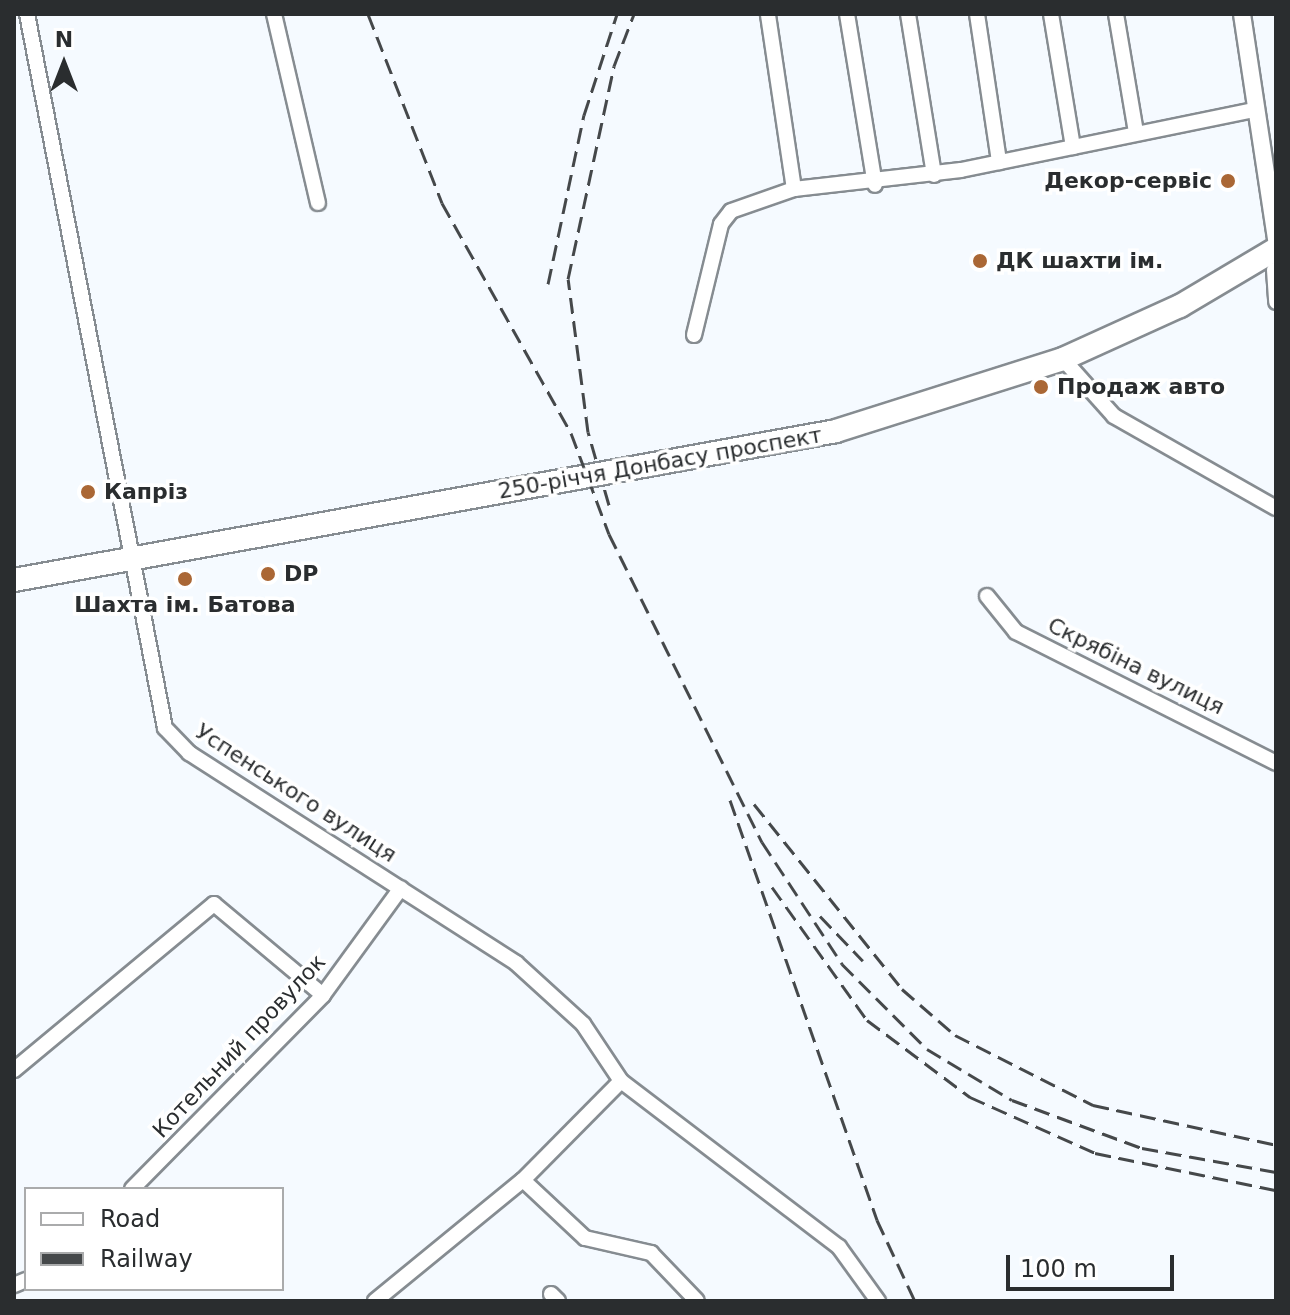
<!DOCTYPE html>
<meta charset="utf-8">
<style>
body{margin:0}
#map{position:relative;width:1290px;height:1315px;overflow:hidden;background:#f5faff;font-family:"DejaVu Sans",sans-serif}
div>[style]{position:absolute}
.roads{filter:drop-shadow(2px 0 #868c91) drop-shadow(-2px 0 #868c91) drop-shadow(0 2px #868c91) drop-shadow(0 -2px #868c91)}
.minor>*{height:14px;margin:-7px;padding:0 7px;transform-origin:7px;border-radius:7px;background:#fff}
.tertiary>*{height:16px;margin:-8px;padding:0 8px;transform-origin:8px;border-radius:8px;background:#fff}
.primary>*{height:22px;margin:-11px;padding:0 11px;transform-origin:11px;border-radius:11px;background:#fff}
.rail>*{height:3px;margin-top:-1.5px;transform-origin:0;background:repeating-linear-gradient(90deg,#45484a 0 16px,transparent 0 24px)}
.dots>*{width:22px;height:22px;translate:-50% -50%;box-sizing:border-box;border:4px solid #fff;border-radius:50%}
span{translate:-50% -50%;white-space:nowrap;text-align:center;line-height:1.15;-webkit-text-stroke:7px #fff;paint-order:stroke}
.poi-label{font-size:22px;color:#2a2d2f;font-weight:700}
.right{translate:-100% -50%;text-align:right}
.left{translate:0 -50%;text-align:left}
.street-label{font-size:22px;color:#2a2d2f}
.frame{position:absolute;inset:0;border:16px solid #2a2d2f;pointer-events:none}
.legend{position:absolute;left:24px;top:1187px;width:260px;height:104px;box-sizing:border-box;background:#fff;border:2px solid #aaabac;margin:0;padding:10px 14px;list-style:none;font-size:24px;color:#2a2d2f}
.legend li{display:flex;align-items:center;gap:16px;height:40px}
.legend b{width:40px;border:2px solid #aaabac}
.north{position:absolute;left:24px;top:24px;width:80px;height:80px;-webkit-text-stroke:6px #fff;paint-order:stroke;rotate:0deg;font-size:22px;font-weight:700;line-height:32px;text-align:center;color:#2a2d2f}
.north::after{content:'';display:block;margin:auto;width:28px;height:36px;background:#2a2d2f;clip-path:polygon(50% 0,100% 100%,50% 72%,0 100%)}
.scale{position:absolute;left:1006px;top:1255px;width:168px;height:36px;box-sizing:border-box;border:4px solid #2a2d2f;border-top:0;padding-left:10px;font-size:24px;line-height:28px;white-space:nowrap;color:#2a2d2f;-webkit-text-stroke:6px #fff;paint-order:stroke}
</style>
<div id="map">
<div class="roads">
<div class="minor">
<div style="left:27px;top:14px;width:727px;rotate:79.06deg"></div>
<div style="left:165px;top:728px;width:35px;rotate:46deg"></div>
<div style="left:189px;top:753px;width:389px;rotate:32.7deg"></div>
<div style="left:516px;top:963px;width:91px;rotate:42.3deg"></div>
<div style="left:583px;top:1024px;width:69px;rotate:56.3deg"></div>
<div style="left:621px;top:1081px;width:274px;rotate:37.3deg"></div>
<div style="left:839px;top:1247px;width:67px;rotate:54.2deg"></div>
<div style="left:274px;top:14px;width:194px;rotate:76.9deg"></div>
<div style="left:847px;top:14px;width:173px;rotate:80.7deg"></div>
<div style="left:908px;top:14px;width:163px;rotate:80.8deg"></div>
<div style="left:977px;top:14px;width:150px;rotate:81.5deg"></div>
<div style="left:1051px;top:14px;width:135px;rotate:80.6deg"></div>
<div style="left:1116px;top:14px;width:120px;rotate:80.4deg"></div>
<div style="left:794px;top:189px;width:168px;rotate:-6.5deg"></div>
<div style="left:961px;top:170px;width:302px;rotate:-11.6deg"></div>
<div style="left:1274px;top:270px;width:32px;rotate:86deg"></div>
<div style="left:694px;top:335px;width:114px;rotate:-76.3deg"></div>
<div style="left:721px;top:224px;width:16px;rotate:-52deg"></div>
<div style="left:731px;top:211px;width:67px;rotate:-19.2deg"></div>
<div style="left:794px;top:189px;width:177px;rotate:-98.5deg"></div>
<div style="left:1063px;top:359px;width:76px;rotate:48.2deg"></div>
<div style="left:1114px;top:416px;width:186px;rotate:29.6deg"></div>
<div style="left:987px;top:596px;width:46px;rotate:51.1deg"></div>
<div style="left:1016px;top:632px;width:291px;rotate:26.7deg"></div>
<div style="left:14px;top:1070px;width:260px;rotate:-39.7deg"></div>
<div style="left:214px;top:904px;width:142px;rotate:39.9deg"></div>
<div style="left:523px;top:1180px;width:85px;rotate:43.1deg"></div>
<div style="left:585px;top:1238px;width:68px;rotate:12.8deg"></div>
<div style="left:651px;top:1253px;width:66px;rotate:46.2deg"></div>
<div style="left:132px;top:1189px;width:272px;rotate:-45.4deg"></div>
<div style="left:323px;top:995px;width:132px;rotate:-53.9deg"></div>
<div style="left:14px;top:1285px;width:13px;rotate:-23deg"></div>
<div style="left:551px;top:1294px;width:10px;rotate:45deg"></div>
<div style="left:375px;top:1301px;width:191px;rotate:-39.3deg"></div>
<div style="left:523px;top:1180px;width:139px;rotate:-45.3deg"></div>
</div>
<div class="tertiary">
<div style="left:1242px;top:14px;width:228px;rotate:81.4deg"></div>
</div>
<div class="primary">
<div style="left:14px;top:580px;width:835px;rotate:-10.27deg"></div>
<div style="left:836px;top:431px;width:238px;rotate:-17.6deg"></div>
<div style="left:1063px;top:359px;width:128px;rotate:-24.4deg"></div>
<div style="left:1180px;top:306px;width:112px;rotate:-30.7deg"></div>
</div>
</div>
<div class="rail">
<div style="left:368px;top:14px;width:203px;rotate:68.6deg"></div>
<div style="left:442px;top:203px;width:264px;rotate:60.7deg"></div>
<div style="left:571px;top:433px;width:108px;rotate:69.4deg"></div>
<div style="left:609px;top:534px;width:344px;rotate:63.6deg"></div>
<div style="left:762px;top:842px;width:146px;rotate:56.7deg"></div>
<div style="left:842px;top:964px;width:120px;rotate:45deg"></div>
<div style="left:927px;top:1049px;width:99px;rotate:31deg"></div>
<div style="left:1012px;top:1100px;width:139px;rotate:20.3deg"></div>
<div style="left:1142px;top:1148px;width:136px;rotate:10.2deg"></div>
<div style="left:548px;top:284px;width:173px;rotate:-78deg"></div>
<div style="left:584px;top:115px;width:106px;rotate:-71.9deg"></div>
<div style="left:609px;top:505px;width:76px;rotate:-106deg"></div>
<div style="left:588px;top:432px;width:154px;rotate:-97.4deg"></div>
<div style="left:568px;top:279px;width:218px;rotate:-77.8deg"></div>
<div style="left:614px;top:66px;width:56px;rotate:-69deg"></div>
<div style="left:730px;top:800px;width:445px;rotate:70.7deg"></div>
<div style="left:877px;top:1220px;width:89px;rotate:64.9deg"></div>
<div style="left:754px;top:804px;width:237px;rotate:51.3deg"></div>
<div style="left:902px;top:989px;width:70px;rotate:41deg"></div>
<div style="left:955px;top:1035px;width:155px;rotate:26.9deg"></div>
<div style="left:1093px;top:1105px;width:187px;rotate:12.3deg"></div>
<div style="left:772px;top:887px;width:163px;rotate:54.5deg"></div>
<div style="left:867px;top:1020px;width:129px;rotate:36.8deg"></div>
<div style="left:970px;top:1097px;width:137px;rotate:24.1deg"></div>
<div style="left:1095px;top:1153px;width:185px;rotate:11.6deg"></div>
<div style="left:820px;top:916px;width:62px;rotate:46.3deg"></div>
</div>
<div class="dots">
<div style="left:1228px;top:181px;background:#aa6735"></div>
<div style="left:980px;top:261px;background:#aa6735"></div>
<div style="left:1041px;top:387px;background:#aa6735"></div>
<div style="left:88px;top:492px;background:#aa6735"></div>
<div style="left:268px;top:574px;background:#aa6735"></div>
<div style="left:185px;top:579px;background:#aa6735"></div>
</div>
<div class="poi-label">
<span class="right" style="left:1212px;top:181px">Декор-сервіс</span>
<span class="left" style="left:996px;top:261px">ДК шахти ім.</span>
<span class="left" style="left:1057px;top:387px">Продаж авто</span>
<span class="left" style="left:104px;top:492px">Капріз</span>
<span class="left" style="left:284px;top:574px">DP</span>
<span style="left:185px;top:605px">Шахта ім. Батова</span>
</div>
<div class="street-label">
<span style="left:660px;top:463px;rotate:-10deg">250-річчя Донбасу проспект</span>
<span style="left:1136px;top:666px;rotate:26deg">Скрябіна вулиця</span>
<span style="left:296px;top:793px;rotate:33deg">Успенського вулиця</span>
<span style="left:239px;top:1046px;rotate:-47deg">Котельний провулок</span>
</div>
<div class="frame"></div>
<ul class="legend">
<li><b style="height:10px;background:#fff"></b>Road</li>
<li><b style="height:10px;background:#45484a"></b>Railway</li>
</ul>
<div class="north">N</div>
<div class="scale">100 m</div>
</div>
